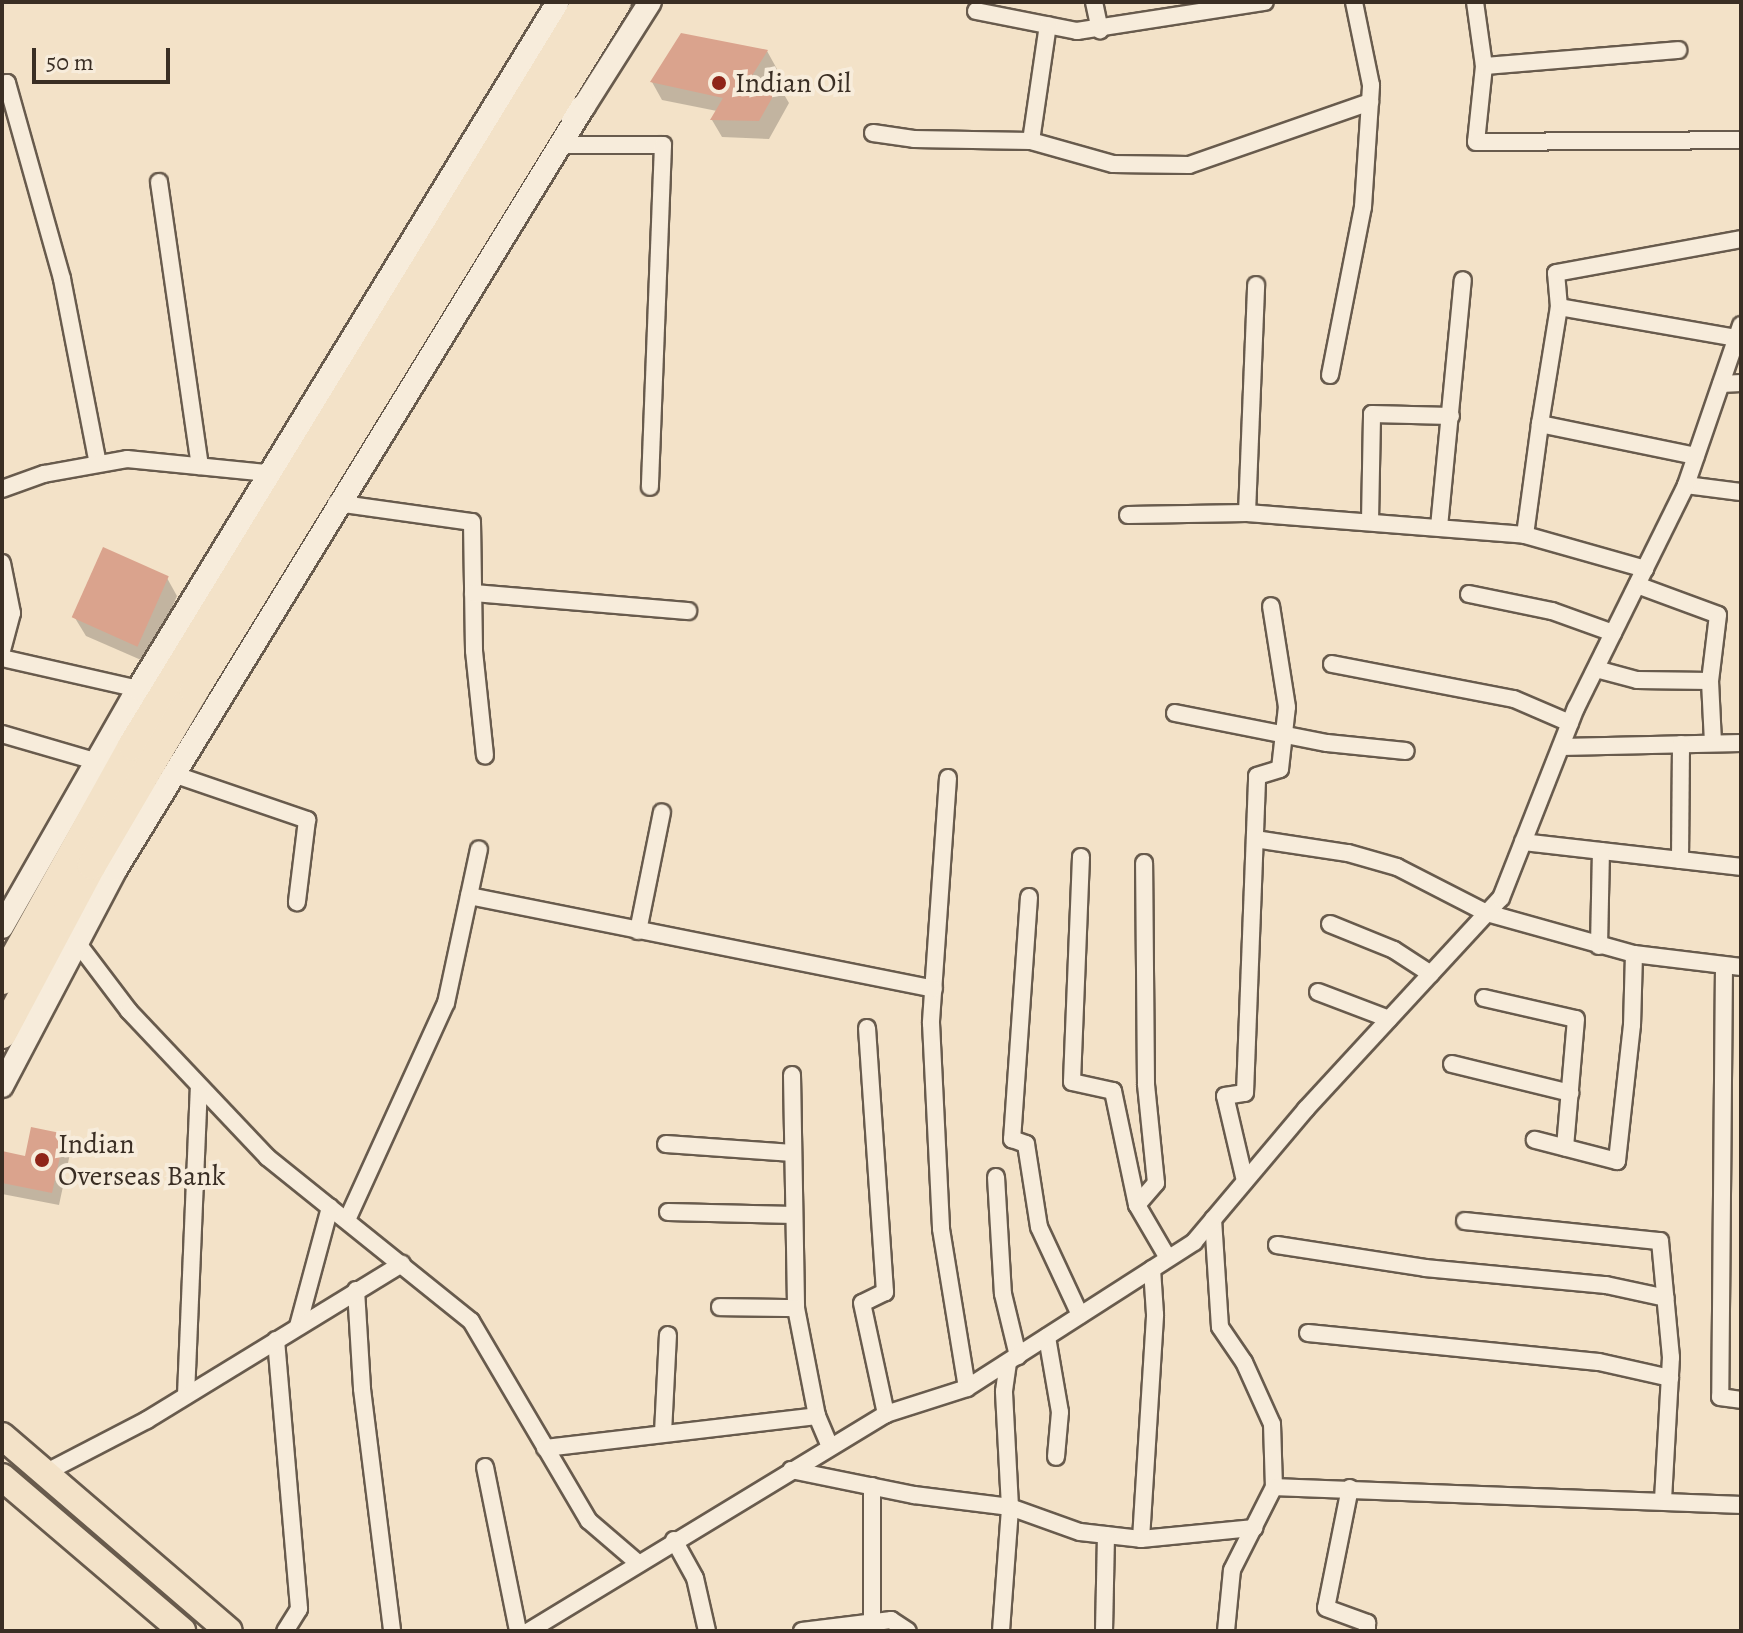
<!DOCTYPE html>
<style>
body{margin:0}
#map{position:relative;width:1743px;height:1633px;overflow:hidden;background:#f3e2c8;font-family:Alegreya,serif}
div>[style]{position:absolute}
.shadow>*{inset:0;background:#0003}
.building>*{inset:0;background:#daa38d;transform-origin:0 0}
.roads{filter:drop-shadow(2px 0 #685b4d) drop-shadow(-2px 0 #685b4d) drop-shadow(0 2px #685b4d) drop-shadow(0 -2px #685b4d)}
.minor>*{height:16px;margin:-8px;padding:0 8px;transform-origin:8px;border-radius:8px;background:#f7ecdb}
.tertiary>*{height:22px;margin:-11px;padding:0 11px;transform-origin:11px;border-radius:11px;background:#f7ecdb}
.primary>*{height:26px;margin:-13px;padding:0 13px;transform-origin:13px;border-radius:13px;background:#f3e2c8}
.trunk>*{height:28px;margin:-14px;padding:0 14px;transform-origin:14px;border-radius:14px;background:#f3e2c8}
.dots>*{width:22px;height:22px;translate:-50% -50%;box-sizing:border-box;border:4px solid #f7ecdb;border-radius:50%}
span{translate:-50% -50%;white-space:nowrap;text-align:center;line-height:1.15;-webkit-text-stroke:8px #f7ecdb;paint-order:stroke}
.poi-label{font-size:28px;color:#3a2e24}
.left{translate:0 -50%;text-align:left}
.frame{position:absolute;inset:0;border:4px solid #3a2e24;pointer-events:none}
.scale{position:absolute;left:32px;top:48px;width:138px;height:36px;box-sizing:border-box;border:4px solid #3a2e24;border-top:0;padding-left:10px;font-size:24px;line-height:28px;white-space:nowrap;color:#3a2e24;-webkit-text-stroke:6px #f7ecdb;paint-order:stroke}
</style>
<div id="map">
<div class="shadow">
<div style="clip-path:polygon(767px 51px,777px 69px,767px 84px,779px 86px,789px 103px,769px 139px,722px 137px,712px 120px,717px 111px,662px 100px,652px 82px)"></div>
<div style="clip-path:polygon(167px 578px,177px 596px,148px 663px,86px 636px,75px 618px)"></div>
<div style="clip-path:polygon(63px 1136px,71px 1149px,59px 1205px,2px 1194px,2px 1153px,26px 1158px)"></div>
</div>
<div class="building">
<div style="clip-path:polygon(681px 33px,768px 50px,750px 79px,780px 84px,759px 121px,710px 120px,723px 98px,650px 82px)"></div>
<div style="left:103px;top:547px;width:72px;height:77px;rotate:24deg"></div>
<div style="clip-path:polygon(31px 1127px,65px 1134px,52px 1193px,2px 1183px,2px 1151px,25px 1156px)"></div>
</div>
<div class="roads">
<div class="minor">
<div style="left:1094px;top:2px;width:29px;rotate:78deg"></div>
<div style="left:1475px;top:2px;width:65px;rotate:82deg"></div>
<div style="left:1484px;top:66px;width:76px;rotate:96deg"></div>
<div style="left:1476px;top:142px;width:265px;rotate:-0.4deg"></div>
<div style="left:976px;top:11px;width:103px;rotate:11.2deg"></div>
<div style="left:1077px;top:31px;width:190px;rotate:-8.8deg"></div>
<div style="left:1484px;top:66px;width:195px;rotate:-4.7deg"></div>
<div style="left:2px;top:84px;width:5px;rotate:-11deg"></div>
<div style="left:7px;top:83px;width:204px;rotate:74.3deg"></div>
<div style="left:62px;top:279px;width:188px;rotate:79deg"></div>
<div style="left:873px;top:133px;width:41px;rotate:8.3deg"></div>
<div style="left:914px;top:139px;width:117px;rotate:1deg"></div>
<div style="left:1031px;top:141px;width:85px;rotate:15.7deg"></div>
<div style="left:1113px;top:164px;width:76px;rotate:0.8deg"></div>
<div style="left:1189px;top:165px;width:192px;rotate:-19.2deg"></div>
<div style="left:1031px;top:141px;width:117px;rotate:-81.7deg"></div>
<div style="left:560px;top:145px;width:103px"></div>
<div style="left:663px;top:145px;width:342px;rotate:92.2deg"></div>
<div style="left:159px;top:182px;width:287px;rotate:81.8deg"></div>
<div style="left:1559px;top:307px;width:34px;rotate:-95deg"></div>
<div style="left:1556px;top:273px;width:188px;rotate:-10.4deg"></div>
<div style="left:1330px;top:375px;width:171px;rotate:-78.9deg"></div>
<div style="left:1363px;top:207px;width:122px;rotate:-86.2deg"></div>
<div style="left:1371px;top:85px;width:85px;rotate:-101.6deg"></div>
<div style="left:1721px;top:384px;width:20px;rotate:-3deg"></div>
<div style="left:1540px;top:424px;width:119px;rotate:-80.8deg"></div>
<div style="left:1559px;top:307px;width:180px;rotate:9.9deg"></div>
<div style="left:1686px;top:485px;width:55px;rotate:7.3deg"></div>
<div style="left:2px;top:489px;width:45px;rotate:-19.7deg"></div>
<div style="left:44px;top:474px;width:84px;rotate:-10.2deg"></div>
<div style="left:127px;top:459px;width:142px;rotate:5.7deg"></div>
<div style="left:336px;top:503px;width:137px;rotate:8deg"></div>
<div style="left:472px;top:522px;width:129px;rotate:89.1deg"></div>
<div style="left:474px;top:651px;width:105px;rotate:84deg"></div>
<div style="left:1247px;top:513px;width:228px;rotate:-87.7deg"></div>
<div style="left:1128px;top:515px;width:119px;rotate:-1deg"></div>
<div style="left:1247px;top:513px;width:279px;rotate:4.5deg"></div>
<div style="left:1525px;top:535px;width:125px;rotate:15.8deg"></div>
<div style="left:1370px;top:521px;width:107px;rotate:-88.9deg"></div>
<div style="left:1372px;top:414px;width:79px;rotate:1.5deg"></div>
<div style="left:1439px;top:527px;width:248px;rotate:-84.5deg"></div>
<div style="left:1525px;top:535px;width:112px;rotate:-82.3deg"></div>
<div style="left:1540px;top:424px;width:159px;rotate:11.6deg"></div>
<div style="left:2px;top:563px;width:51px;rotate:78.7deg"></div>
<div style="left:12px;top:613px;width:39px;rotate:105deg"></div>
<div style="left:1637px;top:585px;width:86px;rotate:20.3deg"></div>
<div style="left:1718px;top:615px;width:66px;rotate:96.9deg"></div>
<div style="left:1710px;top:681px;width:62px;rotate:87.2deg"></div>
<div style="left:473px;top:593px;width:216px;rotate:4.8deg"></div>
<div style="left:1469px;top:594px;width:85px;rotate:11.6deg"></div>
<div style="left:1552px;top:611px;width:65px;rotate:19.8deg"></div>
<div style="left:2px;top:658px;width:139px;rotate:12.8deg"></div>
<div style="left:1332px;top:664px;width:185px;rotate:10.9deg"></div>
<div style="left:1514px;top:699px;width:61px;rotate:23.2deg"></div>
<div style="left:1596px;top:669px;width:42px;rotate:15deg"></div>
<div style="left:1637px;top:680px;width:73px;rotate:0.8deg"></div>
<div style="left:1175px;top:713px;width:155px;rotate:11.2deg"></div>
<div style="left:1327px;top:743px;width:79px;rotate:5.8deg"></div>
<div style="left:2px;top:734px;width:97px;rotate:16.2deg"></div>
<div style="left:1561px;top:747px;width:180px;rotate:-1.3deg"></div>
<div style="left:173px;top:774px;width:142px;rotate:18.9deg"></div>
<div style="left:307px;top:820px;width:83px;rotate:97deg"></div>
<div style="left:948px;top:778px;width:246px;rotate:94deg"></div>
<div style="left:931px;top:1023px;width:206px;rotate:87.2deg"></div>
<div style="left:941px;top:1229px;width:161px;rotate:80.7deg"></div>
<div style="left:1255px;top:839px;width:94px;rotate:8.6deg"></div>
<div style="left:1348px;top:853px;width:51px;rotate:15.9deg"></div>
<div style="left:1397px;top:867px;width:101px;rotate:27.1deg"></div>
<div style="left:1487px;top:913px;width:153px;rotate:15.6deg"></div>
<div style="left:1634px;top:954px;width:71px;rotate:91.6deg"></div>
<div style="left:1632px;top:1025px;width:137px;rotate:96.3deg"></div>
<div style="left:1617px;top:1161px;width:85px;rotate:-165.6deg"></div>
<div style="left:1523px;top:842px;width:219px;rotate:6.5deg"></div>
<div style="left:1081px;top:857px;width:225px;rotate:92.3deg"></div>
<div style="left:1072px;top:1082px;width:42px;rotate:12.4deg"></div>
<div style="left:1113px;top:1091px;width:116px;rotate:78.1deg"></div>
<div style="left:1137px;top:1205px;width:61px;rotate:59.7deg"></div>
<div style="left:1680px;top:860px;width:116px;rotate:-89.5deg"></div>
<div style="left:469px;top:896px;width:474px;rotate:11.3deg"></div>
<div style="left:1029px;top:897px;width:243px;rotate:94deg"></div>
<div style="left:1012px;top:1139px;width:15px;rotate:20deg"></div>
<div style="left:1026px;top:1144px;width:84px;rotate:81.1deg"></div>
<div style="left:1039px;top:1227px;width:97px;rotate:65deg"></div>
<div style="left:1330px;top:924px;width:69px;rotate:22.1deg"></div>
<div style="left:1394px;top:950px;width:44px;rotate:33deg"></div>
<div style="left:638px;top:931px;width:121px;rotate:-78.6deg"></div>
<div style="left:76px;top:941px;width:88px;rotate:52.9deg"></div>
<div style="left:129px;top:1011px;width:201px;rotate:46.6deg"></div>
<div style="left:267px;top:1157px;width:262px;rotate:38.8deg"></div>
<div style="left:471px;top:1321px;width:232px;rotate:59.5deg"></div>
<div style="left:589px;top:1521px;width:65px;rotate:40.6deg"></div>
<div style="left:1599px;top:946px;width:95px;rotate:-88.8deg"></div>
<div style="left:1634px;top:954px;width:108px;rotate:6.9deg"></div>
<div style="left:1724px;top:966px;width:431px;rotate:90.5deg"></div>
<div style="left:1720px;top:1397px;width:21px;rotate:8deg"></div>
<div style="left:1318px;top:992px;width:76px;rotate:20.8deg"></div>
<div style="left:1484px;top:998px;width:94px;rotate:12.9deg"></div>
<div style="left:1576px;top:1019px;width:129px;rotate:94.9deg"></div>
<div style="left:867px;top:1028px;width:265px;rotate:86.1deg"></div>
<div style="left:885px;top:1292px;width:25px;rotate:154deg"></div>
<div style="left:862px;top:1303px;width:114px;rotate:77.8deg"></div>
<div style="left:1452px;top:1064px;width:122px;rotate:13.8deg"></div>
<div style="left:792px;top:1075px;width:233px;rotate:89deg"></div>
<div style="left:796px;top:1308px;width:110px;rotate:79deg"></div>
<div style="left:817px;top:1416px;width:33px;rotate:67deg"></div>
<div style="left:666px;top:1144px;width:127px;rotate:4.1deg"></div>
<div style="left:996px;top:1177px;width:117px;rotate:86.6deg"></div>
<div style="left:1003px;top:1294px;width:64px;rotate:76.4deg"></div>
<div style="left:1245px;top:1181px;width:87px;rotate:-103.2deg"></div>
<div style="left:1225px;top:1096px;width:20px;rotate:-9deg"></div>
<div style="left:1245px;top:1093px;width:317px;rotate:-87.8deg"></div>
<div style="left:1257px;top:776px;width:24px;rotate:-17deg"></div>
<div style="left:1280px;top:769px;width:62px;rotate:-83.6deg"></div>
<div style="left:1287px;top:707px;width:102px;rotate:-99deg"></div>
<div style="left:1137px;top:1205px;width:29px;rotate:-49deg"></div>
<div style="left:1156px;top:1183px;width:100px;rotate:-95.8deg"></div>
<div style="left:1146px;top:1084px;width:221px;rotate:-90.5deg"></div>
<div style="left:668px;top:1212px;width:126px;rotate:1.4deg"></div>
<div style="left:1213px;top:1219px;width:108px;rotate:86.3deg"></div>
<div style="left:1220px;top:1327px;width:42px;rotate:55.6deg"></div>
<div style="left:1244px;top:1362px;width:68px;rotate:65.7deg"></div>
<div style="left:1272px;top:1424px;width:63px;rotate:88.2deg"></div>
<div style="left:347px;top:1220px;width:239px;rotate:-65.5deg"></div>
<div style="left:446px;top:1003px;width:157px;rotate:-77.9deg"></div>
<div style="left:1465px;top:1221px;width:196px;rotate:5.9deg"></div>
<div style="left:1660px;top:1241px;width:117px;rotate:84.6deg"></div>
<div style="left:1671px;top:1357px;width:144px;rotate:93.2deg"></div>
<div style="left:1277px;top:1245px;width:150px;rotate:8.8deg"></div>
<div style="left:1425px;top:1268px;width:182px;rotate:5.4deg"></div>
<div style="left:1606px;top:1285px;width:61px;rotate:12.2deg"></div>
<div style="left:356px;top:1290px;width:99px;rotate:86.5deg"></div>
<div style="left:362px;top:1389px;width:244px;rotate:82.9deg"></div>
<div style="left:720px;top:1307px;width:76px;rotate:0.8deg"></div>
<div style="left:298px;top:1326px;width:123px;rotate:-74.9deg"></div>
<div style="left:1308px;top:1333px;width:292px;rotate:5.7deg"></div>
<div style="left:1599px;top:1362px;width:73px;rotate:12.7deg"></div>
<div style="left:1047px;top:1337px;width:76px;rotate:80.2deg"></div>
<div style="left:1060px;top:1412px;width:45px;rotate:95.1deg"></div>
<div style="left:276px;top:1340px;width:270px;rotate:85.1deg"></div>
<div style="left:299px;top:1609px;width:26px;rotate:122deg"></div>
<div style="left:186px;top:1395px;width:309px;rotate:-87.6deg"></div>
<div style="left:663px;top:1433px;width:98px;rotate:-87.1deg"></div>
<div style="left:545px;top:1448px;width:274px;rotate:-6.7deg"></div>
<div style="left:485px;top:1467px;width:167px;rotate:78.6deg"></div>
<div style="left:791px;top:1470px;width:126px;rotate:11.5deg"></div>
<div style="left:914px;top:1495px;width:97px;rotate:7.1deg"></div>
<div style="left:1010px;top:1507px;width:74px;rotate:19.7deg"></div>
<div style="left:1080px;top:1532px;width:61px;rotate:6.5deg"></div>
<div style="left:1141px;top:1539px;width:114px;rotate:-5.6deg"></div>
<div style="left:43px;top:1474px;width:117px;rotate:-27.4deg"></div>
<div style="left:147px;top:1420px;width:299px;rotate:-31.5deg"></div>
<div style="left:1350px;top:1488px;width:122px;rotate:101.3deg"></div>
<div style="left:1326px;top:1608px;width:44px;rotate:20.1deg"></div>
<div style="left:1367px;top:1623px;width:8px;rotate:90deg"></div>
<div style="left:1141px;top:1539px;width:225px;rotate:-86.4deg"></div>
<div style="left:1155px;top:1314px;width:45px;rotate:-93.8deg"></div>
<div style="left:674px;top:1540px;width:43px;rotate:61.1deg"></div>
<div style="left:695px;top:1578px;width:54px;rotate:77.2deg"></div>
<div style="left:529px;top:1631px;width:418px;rotate:-31.3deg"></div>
<div style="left:886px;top:1414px;width:85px;rotate:-17.8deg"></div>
<div style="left:967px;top:1388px;width:270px;rotate:-32.7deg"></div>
<div style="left:1194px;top:1242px;width:174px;rotate:-49.9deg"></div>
<div style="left:1306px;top:1109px;width:287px;rotate:-47.3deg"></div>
<div style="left:1501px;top:898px;width:204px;rotate:-68.5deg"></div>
<div style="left:1576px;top:708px;width:249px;rotate:-63.7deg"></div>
<div style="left:1686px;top:485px;width:169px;rotate:-71deg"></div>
<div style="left:802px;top:1631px;width:90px;rotate:-7deg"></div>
<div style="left:891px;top:1620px;width:20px;rotate:33deg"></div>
<div style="left:872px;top:1631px;width:145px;rotate:-90deg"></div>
<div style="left:1001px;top:1631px;width:124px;rotate:-85.8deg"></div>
<div style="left:1010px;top:1507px;width:116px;rotate:-93deg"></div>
<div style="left:1004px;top:1391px;width:29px;rotate:-82deg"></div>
<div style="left:1104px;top:1631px;width:96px;rotate:-88.8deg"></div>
<div style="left:1226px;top:1631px;width:61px;rotate:-84.4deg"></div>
<div style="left:1232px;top:1570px;width:93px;rotate:-63.2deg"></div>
<div style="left:1274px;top:1487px;width:467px;rotate:2.2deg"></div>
</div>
<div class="tertiary">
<div style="left:570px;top:113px;width:16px;rotate:-27deg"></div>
<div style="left:584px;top:106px;width:123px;rotate:-57.6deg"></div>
<div style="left:2px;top:927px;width:274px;rotate:-60.3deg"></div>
<div style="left:138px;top:689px;width:805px;rotate:-58.56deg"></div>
<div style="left:2px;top:1086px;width:245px;rotate:-62.3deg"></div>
<div style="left:116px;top:869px;width:895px;rotate:-58.48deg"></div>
</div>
<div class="primary">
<div style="left:2px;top:1436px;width:299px;rotate:40.7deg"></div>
<div style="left:2px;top:1477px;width:237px;rotate:40.5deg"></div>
</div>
<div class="trunk">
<div style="left:2px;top:980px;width:268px;rotate:-60.9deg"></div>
<div style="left:132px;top:746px;width:872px;rotate:-58.55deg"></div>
<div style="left:2px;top:1034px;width:191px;rotate:-62deg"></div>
<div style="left:92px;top:865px;width:202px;rotate:-59.6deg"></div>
<div style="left:194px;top:691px;width:808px;rotate:-58.45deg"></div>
</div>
</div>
<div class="dots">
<div style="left:719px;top:83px;background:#8f2418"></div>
<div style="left:42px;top:1160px;background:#8f2418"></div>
</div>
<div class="poi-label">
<span class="left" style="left:735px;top:83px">Indian Oil</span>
<span class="left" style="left:58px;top:1160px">Indian<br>Overseas Bank</span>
</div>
<div class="frame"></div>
<div class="scale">50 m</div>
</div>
